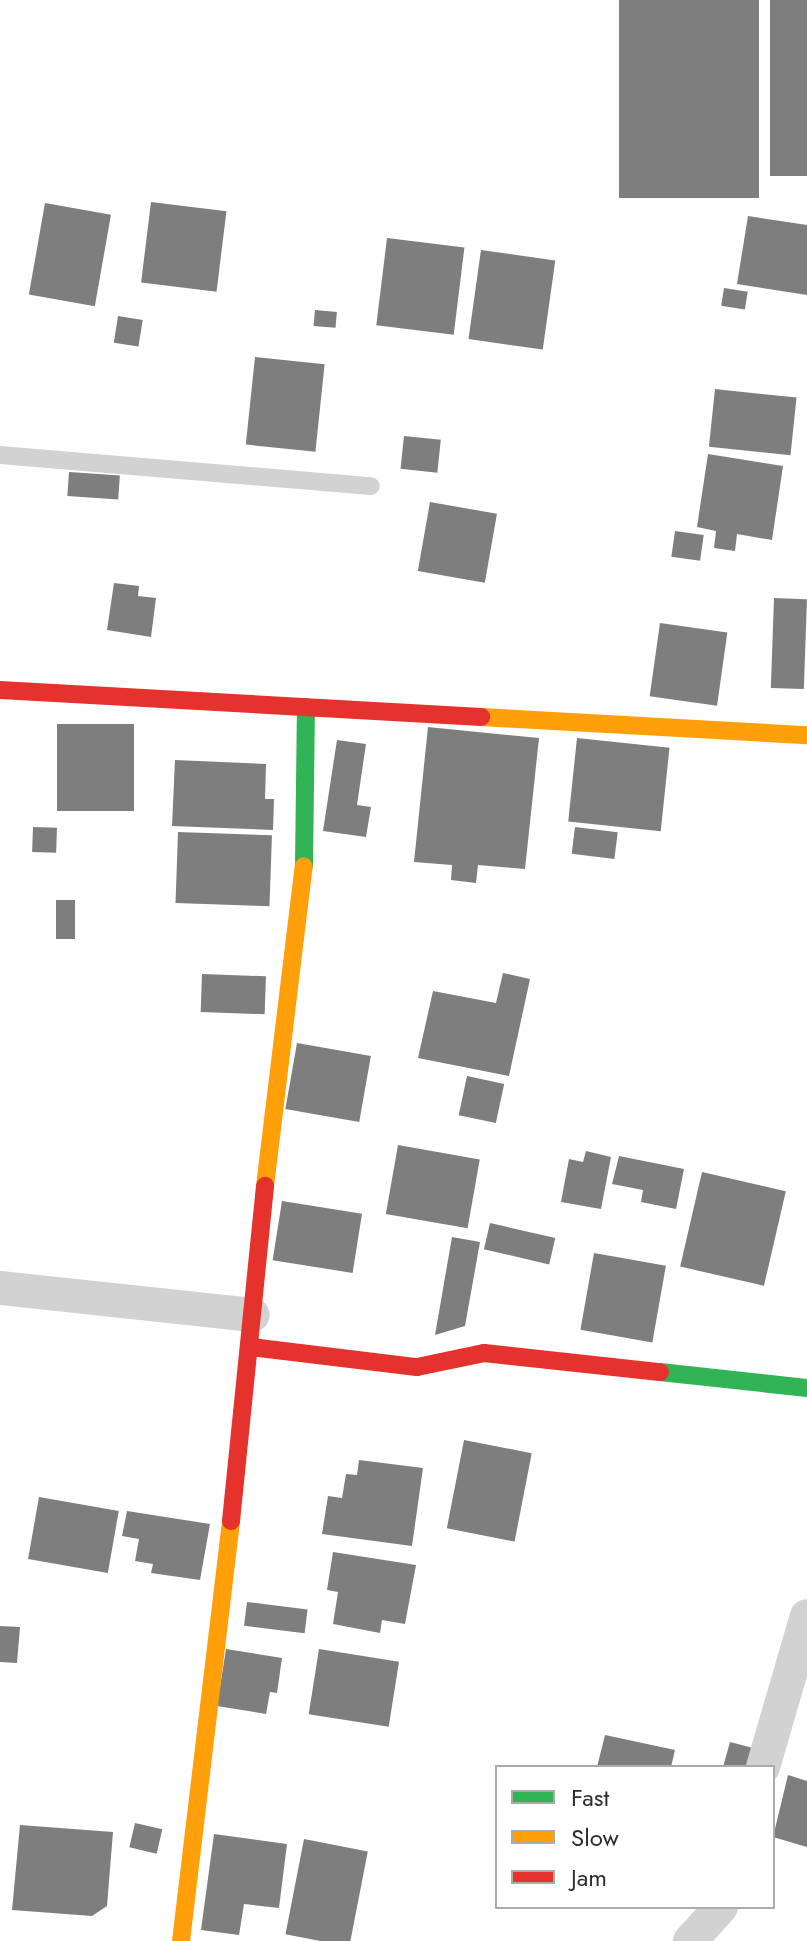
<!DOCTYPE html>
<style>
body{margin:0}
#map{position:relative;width:807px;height:1941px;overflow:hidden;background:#fff;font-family:Jost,sans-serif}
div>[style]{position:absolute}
.building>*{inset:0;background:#7e7e7e;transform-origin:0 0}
.lane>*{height:18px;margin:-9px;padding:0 9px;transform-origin:9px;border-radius:9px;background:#d2d2d2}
.street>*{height:34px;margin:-17px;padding:0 17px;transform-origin:17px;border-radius:17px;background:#d2d2d2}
.fast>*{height:18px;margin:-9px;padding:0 9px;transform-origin:9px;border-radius:9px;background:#30b455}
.slow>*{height:18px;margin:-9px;padding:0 9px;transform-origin:9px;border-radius:9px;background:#ff9f0a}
.jam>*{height:18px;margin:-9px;padding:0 9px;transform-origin:9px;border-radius:9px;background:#e5322d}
span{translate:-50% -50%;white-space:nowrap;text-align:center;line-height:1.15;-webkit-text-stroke:8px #fff;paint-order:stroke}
.legend{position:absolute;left:495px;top:1765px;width:280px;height:144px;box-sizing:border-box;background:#fff;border:2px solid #ababab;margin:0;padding:10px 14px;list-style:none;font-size:24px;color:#2d2d2d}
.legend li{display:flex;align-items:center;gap:16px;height:40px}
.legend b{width:40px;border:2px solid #ababab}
</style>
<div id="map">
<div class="building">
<div style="left:619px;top:0;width:140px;height:198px"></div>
<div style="left:770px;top:0;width:37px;height:176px"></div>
<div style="left:151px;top:202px;width:76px;height:81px;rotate:7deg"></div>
<div style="left:45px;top:203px;width:67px;height:93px;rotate:10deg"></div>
<div style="clip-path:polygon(748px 216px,807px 225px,807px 295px,737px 284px)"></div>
<div style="left:387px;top:238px;width:78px;height:88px;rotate:7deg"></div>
<div style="left:481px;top:250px;width:75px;height:90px;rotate:8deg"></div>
<div style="left:724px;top:288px;width:24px;height:18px;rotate:9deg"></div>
<div style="left:315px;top:310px;width:22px;height:16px;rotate:5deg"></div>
<div style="left:118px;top:316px;width:25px;height:27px;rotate:9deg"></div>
<div style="left:255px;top:357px;width:70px;height:88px;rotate:6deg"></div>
<div style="left:715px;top:389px;width:82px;height:58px;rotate:6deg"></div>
<div style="left:404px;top:436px;width:37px;height:33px;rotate:6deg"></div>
<div style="clip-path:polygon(708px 454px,783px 466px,772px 540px,737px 534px,735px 551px,714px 548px,716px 531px,697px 527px)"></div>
<div style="left:69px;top:472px;width:51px;height:24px;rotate:4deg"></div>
<div style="left:430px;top:502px;width:68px;height:70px;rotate:10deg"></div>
<div style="left:675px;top:531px;width:29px;height:26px;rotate:8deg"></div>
<div style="clip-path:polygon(114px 583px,139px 586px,138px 596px,156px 598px,151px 637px,107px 630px)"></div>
<div style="left:774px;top:598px;width:33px;height:90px;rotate:2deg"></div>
<div style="left:660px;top:623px;width:68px;height:74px;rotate:8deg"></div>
<div style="left:134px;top:724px;width:87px;height:77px;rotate:90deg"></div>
<div style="clip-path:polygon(428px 727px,539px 738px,525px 869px,478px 865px,476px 883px,451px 880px,452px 865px,414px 862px)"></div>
<div style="left:577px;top:738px;width:93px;height:84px;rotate:6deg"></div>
<div style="clip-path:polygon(337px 740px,366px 744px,357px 805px,371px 807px,366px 837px,323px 831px)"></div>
<div style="clip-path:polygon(175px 760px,266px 764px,265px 799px,274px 799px,273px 830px,172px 826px)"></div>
<div style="left:33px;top:827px;width:24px;height:25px;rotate:2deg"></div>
<div style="left:575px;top:827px;width:43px;height:27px;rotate:7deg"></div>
<div style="left:178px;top:832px;width:94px;height:71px;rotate:2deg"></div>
<div style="left:56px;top:900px;width:19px;height:39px"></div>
<div style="clip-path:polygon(503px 973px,530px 979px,509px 1076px,418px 1058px,433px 991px,496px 1003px)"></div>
<div style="left:202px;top:974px;width:64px;height:38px;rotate:2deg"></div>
<div style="left:297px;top:1043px;width:75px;height:67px;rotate:10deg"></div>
<div style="left:467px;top:1076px;width:38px;height:40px;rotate:12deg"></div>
<div style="left:398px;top:1145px;width:83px;height:70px;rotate:10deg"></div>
<div style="clip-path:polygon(586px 1151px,611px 1157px,601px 1209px,561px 1202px,569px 1159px,583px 1162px)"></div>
<div style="clip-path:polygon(619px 1156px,684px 1169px,676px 1209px,641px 1202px,643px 1190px,612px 1184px)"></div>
<div style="left:702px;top:1172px;width:86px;height:97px;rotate:13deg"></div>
<div style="left:282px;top:1201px;width:81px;height:60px;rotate:9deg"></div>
<div style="left:490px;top:1223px;width:67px;height:27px;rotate:13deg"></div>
<div style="clip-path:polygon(452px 1237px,480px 1242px,465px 1326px,435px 1335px)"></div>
<div style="left:594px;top:1253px;width:73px;height:78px;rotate:10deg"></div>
<div style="left:464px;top:1440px;width:69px;height:90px;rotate:11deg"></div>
<div style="clip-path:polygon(359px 1460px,423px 1468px,412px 1546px,322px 1534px,328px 1496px,342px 1498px,346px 1474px,357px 1475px)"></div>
<div style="left:39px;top:1497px;width:81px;height:63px;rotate:10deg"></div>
<div style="clip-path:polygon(127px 1511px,210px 1524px,200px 1580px,151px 1573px,153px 1564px,135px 1561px,139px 1539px,122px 1536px)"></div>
<div style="clip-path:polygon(333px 1552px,416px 1565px,405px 1624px,382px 1620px,380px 1633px,333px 1624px,338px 1592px,327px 1590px)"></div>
<div style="left:247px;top:1602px;width:61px;height:24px;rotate:7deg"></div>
<div style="clip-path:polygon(0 1626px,20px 1627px,17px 1663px,0 1662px)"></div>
<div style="clip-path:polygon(226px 1649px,282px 1658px,277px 1693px,270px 1692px,266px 1714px,217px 1706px)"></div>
<div style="left:319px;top:1649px;width:81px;height:66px;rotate:9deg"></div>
<div style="clip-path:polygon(605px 1735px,675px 1750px,671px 1767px,597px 1767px)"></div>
<div style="clip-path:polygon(730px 1742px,757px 1749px,751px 1767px,723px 1767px)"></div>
<div style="clip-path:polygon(788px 1775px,807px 1781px,807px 1847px,773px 1837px)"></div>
<div style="left:135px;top:1823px;width:28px;height:25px;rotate:13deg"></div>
<div style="clip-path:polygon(20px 1825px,113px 1832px,107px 1906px,92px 1916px,12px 1910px)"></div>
<div style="clip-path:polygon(214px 1834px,287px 1844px,279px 1908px,244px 1904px,239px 1935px,201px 1930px)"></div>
<div style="left:304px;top:1839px;width:65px;height:97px;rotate:11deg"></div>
</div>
<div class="lane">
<div style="left:0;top:455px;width:372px;rotate:4.8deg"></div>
</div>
<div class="street">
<div style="left:0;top:1288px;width:254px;rotate:6.1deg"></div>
<div style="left:763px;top:1767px;width:157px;rotate:-73.8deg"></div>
<div style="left:690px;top:1941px;width:46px;rotate:-47.6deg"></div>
</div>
<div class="fast">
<div style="left:304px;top:866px;width:159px;rotate:-89.3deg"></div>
<div style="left:660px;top:1372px;width:148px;rotate:6.2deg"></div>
</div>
<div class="slow">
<div style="left:481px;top:717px;width:326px;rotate:3.2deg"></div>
<div style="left:265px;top:1186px;width:322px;rotate:-83.1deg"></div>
<div style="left:181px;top:1941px;width:423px;rotate:-83.2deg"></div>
</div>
<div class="jam">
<div style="left:0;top:690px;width:482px;rotate:3.2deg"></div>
<div style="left:251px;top:1347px;width:167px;rotate:6.9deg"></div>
<div style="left:417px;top:1367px;width:68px;rotate:-11.8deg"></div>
<div style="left:484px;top:1353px;width:177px;rotate:6.2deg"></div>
<div style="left:231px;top:1521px;width:337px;rotate:-84.2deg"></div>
</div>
<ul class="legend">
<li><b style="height:10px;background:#30b455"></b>Fast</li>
<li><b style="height:10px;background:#ff9f0a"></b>Slow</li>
<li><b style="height:10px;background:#e5322d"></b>Jam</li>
</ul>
</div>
